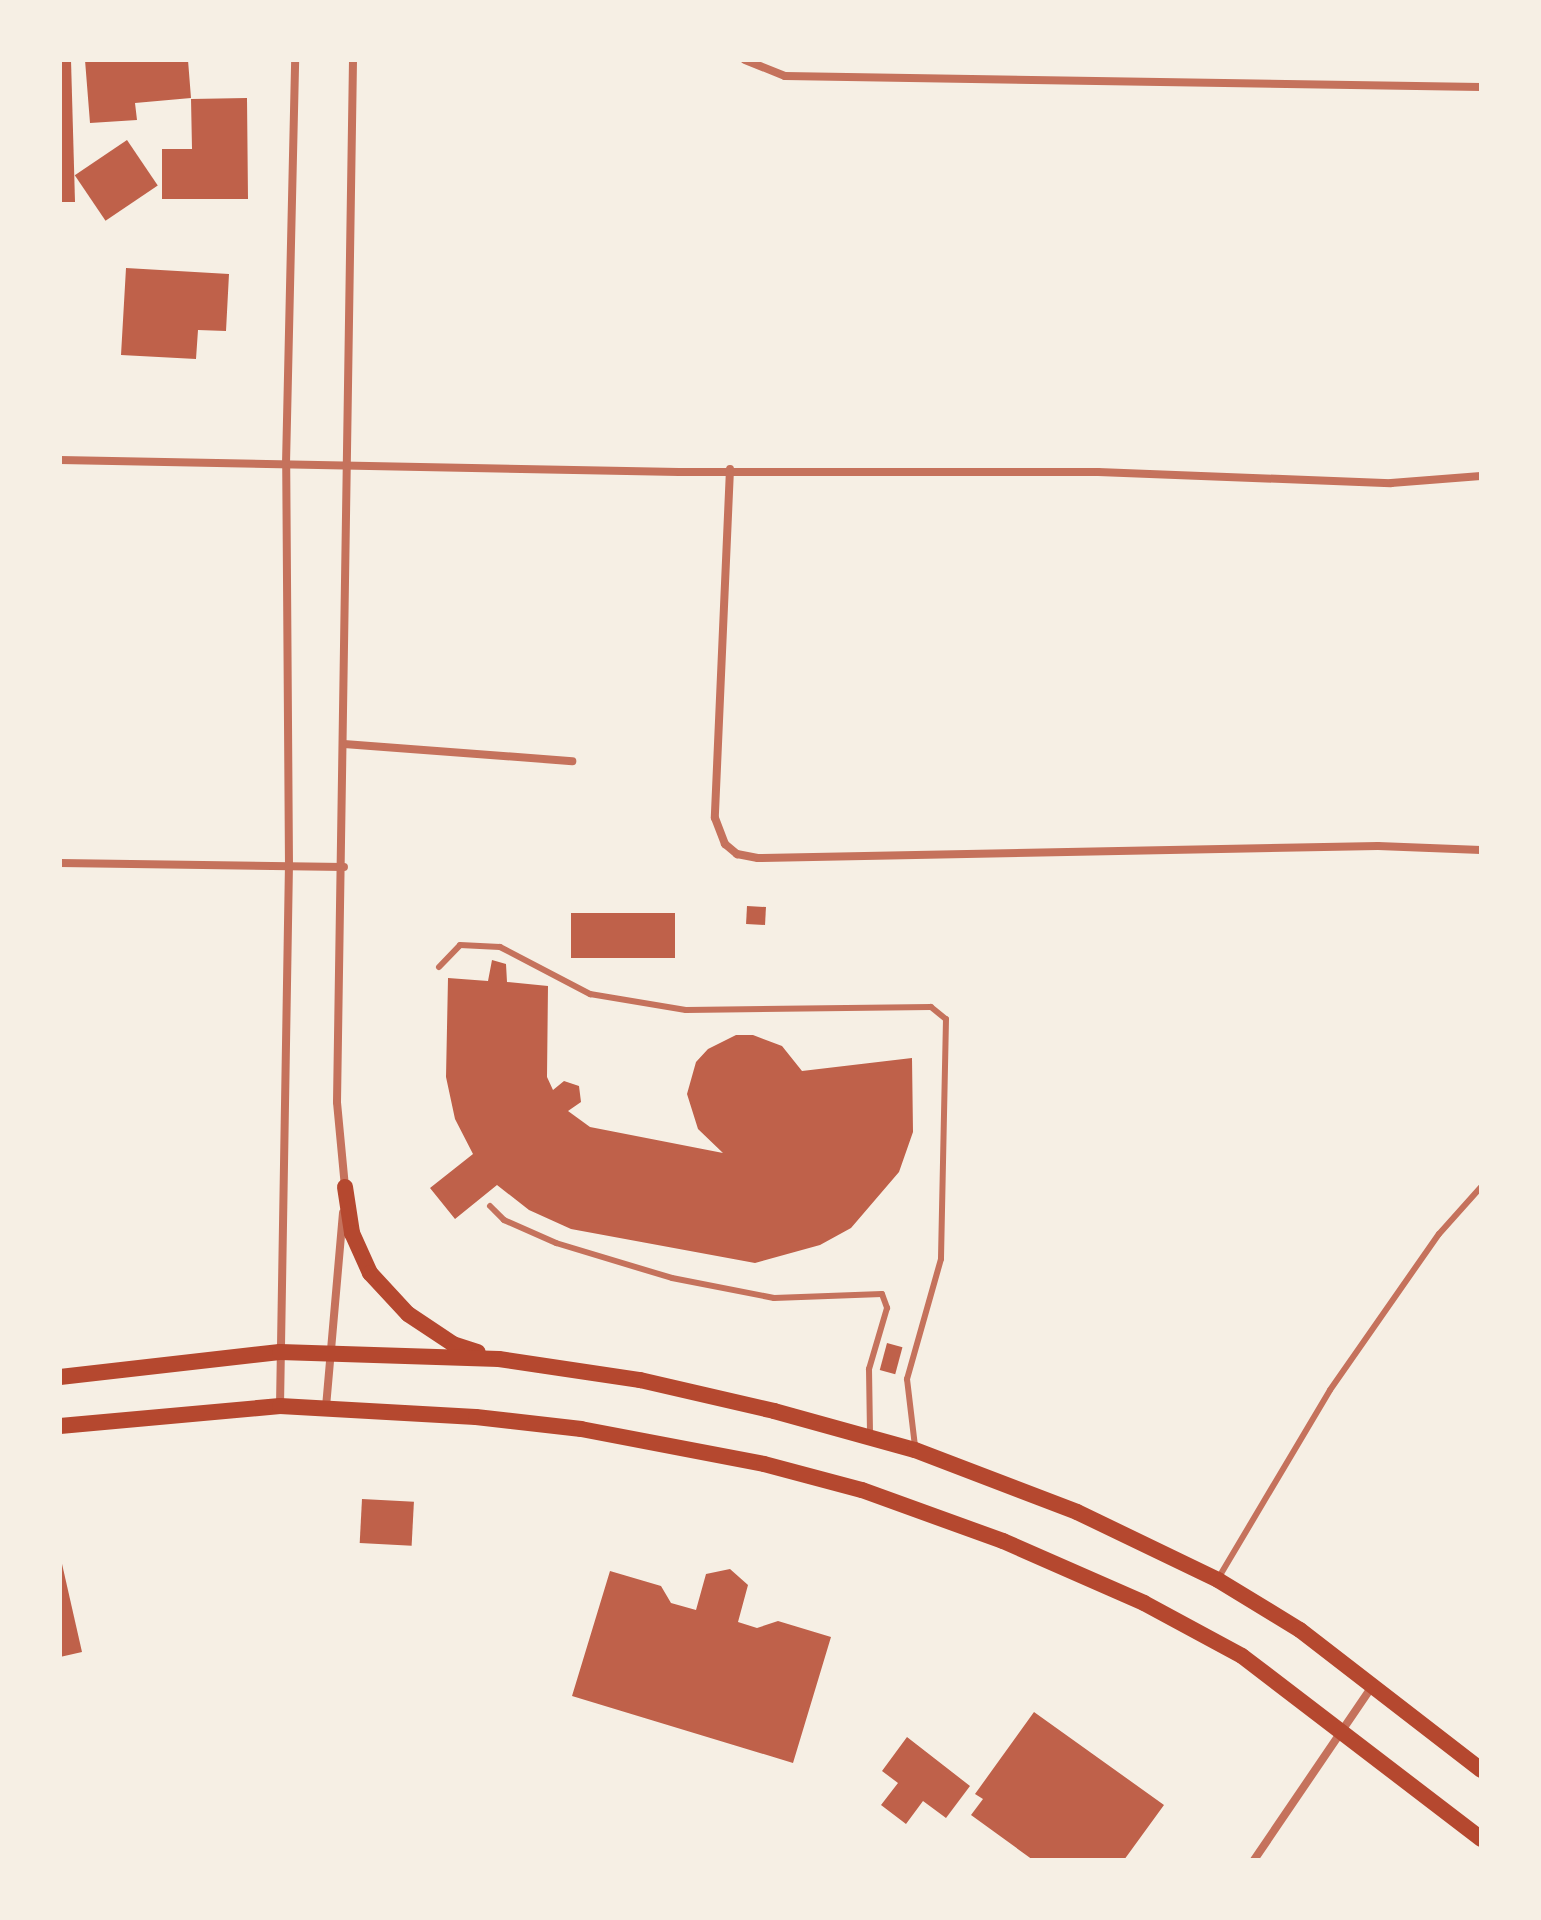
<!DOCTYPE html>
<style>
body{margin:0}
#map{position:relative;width:1541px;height:1920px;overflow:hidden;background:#f6efe4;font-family:"Alegreya Sans",sans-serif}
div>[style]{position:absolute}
.building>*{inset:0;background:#bf614a;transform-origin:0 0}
.service>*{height:6px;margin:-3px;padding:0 3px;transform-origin:3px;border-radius:3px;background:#c5725c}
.minor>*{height:8px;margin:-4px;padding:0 4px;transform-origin:4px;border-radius:4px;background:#c5725c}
.secondary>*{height:16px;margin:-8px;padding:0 8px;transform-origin:8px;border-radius:8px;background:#b5482f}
span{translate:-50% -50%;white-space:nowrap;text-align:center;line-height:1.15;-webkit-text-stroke:8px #f6efe4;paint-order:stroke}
.frame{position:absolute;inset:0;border:62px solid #f6efe4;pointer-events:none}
</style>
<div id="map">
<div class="building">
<div style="clip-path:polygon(60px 60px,71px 60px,75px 202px,60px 202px)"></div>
<div style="clip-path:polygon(85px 60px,188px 60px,191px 98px,135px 103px,137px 120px,90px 123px)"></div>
<div style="clip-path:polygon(247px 98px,248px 199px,162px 199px,162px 149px,192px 149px,191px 99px)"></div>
<div style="left:127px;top:140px;width:55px;height:63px;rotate:56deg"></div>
<div style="clip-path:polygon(126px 268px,229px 274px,226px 331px,198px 330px,196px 359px,121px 355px)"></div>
<div style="left:747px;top:906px;width:19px;height:18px;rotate:3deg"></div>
<div style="left:571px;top:913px;width:104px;height:45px"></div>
<div style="clip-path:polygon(492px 960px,506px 964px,507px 982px,548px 986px,547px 1077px,553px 1090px,564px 1081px,579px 1086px,581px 1102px,568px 1111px,590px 1127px,723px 1153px,698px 1129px,687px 1094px,696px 1062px,708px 1049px,736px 1035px,753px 1035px,782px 1046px,802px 1071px,912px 1058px,913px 1132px,899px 1172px,851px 1228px,820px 1245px,755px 1263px,571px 1229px,529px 1210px,497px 1185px,455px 1219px,430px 1188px,473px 1154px,455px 1119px,446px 1077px,448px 978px,488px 981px)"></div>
<div style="left:887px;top:1343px;width:16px;height:28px;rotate:15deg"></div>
<div style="left:362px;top:1499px;width:52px;height:44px;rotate:3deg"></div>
<div style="clip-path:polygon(60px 1555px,82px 1652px,60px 1657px)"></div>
<div style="clip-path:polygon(730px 1569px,748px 1585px,738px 1622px,757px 1628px,778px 1621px,831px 1637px,793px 1763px,572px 1696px,610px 1571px,661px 1586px,671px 1603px,696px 1610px,706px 1574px)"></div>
<div style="clip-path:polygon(1034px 1712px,1164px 1805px,1124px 1860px,1033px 1860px,971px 1815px,983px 1799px,975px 1794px)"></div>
<div style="clip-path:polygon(907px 1737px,970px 1786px,946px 1818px,923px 1801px,906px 1824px,881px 1805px,898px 1783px,882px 1771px)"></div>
</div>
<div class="service">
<div style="left:439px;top:967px;width:30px;rotate:-46deg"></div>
<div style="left:460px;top:945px;width:40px;rotate:2.9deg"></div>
<div style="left:500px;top:947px;width:102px;rotate:27.6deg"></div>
<div style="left:590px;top:994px;width:97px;rotate:9.5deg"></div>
<div style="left:686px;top:1010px;width:245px;rotate:-0.7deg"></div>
<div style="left:931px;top:1007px;width:19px;rotate:39deg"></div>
<div style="left:946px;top:1019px;width:240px;rotate:91.2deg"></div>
<div style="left:941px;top:1259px;width:125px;rotate:105.8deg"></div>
<div style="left:907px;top:1379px;width:67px;rotate:83.2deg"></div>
<div style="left:490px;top:1206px;width:20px;rotate:45deg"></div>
<div style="left:504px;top:1220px;width:57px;rotate:23.9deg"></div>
<div style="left:556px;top:1243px;width:121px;rotate:16.8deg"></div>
<div style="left:672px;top:1278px;width:104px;rotate:11.1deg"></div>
<div style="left:774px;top:1298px;width:108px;rotate:-2.1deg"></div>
<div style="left:882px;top:1294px;width:15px;rotate:70deg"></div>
<div style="left:887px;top:1308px;width:64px;rotate:106.4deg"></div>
<div style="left:869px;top:1369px;width:65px;rotate:89.1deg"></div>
<div style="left:1219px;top:1577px;width:217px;rotate:-59.3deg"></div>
<div style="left:1330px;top:1390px;width:190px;rotate:-55.1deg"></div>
<div style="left:1439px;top:1234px;width:63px;rotate:-48.2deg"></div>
</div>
<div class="minor">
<div style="left:745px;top:60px;width:43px;rotate:21.8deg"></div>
<div style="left:785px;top:76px;width:696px;rotate:0.91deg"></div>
<div style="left:60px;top:460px;width:619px;rotate:1.11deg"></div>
<div style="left:679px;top:472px;width:419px"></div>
<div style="left:1098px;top:472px;width:293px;rotate:2.2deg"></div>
<div style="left:1391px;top:483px;width:90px;rotate:-4.4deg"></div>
<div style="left:730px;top:469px;width:349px;rotate:92.5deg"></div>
<div style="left:715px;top:818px;width:28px;rotate:69deg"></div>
<div style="left:725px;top:844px;width:16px;rotate:40deg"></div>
<div style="left:737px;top:854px;width:21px;rotate:11deg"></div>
<div style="left:758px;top:858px;width:620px;rotate:-1.11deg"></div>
<div style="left:1378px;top:846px;width:103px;rotate:2.2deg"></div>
<div style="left:344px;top:744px;width:229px;rotate:4.3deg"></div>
<div style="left:60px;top:863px;width:284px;rotate:0.8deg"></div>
<div style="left:345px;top:1187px;width:85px;rotate:-95.4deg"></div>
<div style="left:337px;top:1102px;width:1042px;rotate:-89.12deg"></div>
<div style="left:280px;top:1406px;width:540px;rotate:-89.05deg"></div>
<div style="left:289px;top:866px;width:402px;rotate:-90.4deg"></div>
<div style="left:286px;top:464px;width:404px;rotate:-88.7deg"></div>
<div style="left:326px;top:1407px;width:195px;rotate:-85deg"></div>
<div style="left:1254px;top:1860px;width:212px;rotate:-55.8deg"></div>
</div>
<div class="secondary">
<div style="left:345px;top:1187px;width:47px;rotate:81.3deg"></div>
<div style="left:352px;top:1233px;width:44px;rotate:65.8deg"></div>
<div style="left:370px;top:1273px;width:56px;rotate:47.2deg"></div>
<div style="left:408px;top:1314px;width:54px;rotate:33.7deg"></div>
<div style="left:453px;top:1344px;width:26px;rotate:18deg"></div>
<div style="left:60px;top:1377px;width:221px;rotate:-6.5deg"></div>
<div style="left:280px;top:1352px;width:219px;rotate:1.8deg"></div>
<div style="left:499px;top:1359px;width:143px;rotate:8.5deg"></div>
<div style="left:640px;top:1380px;width:138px;rotate:13deg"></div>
<div style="left:774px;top:1411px;width:146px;rotate:15.5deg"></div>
<div style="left:915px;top:1450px;width:173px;rotate:20.9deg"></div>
<div style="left:1077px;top:1512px;width:157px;rotate:25.7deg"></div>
<div style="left:1218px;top:1580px;width:96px;rotate:31.4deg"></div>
<div style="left:1300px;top:1630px;width:229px;rotate:37.7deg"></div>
<div style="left:60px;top:1426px;width:221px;rotate:-5.2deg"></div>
<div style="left:280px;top:1406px;width:196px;rotate:3.2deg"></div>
<div style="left:476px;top:1417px;width:106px;rotate:6.5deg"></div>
<div style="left:581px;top:1429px;width:186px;rotate:10.8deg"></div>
<div style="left:764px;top:1464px;width:101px;rotate:14.9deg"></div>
<div style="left:862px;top:1490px;width:150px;rotate:19.9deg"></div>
<div style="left:1003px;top:1541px;width:154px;rotate:23.7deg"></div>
<div style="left:1144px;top:1603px;width:111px;rotate:28.4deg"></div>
<div style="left:1242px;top:1656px;width:301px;rotate:37.4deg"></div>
</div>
<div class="frame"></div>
</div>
